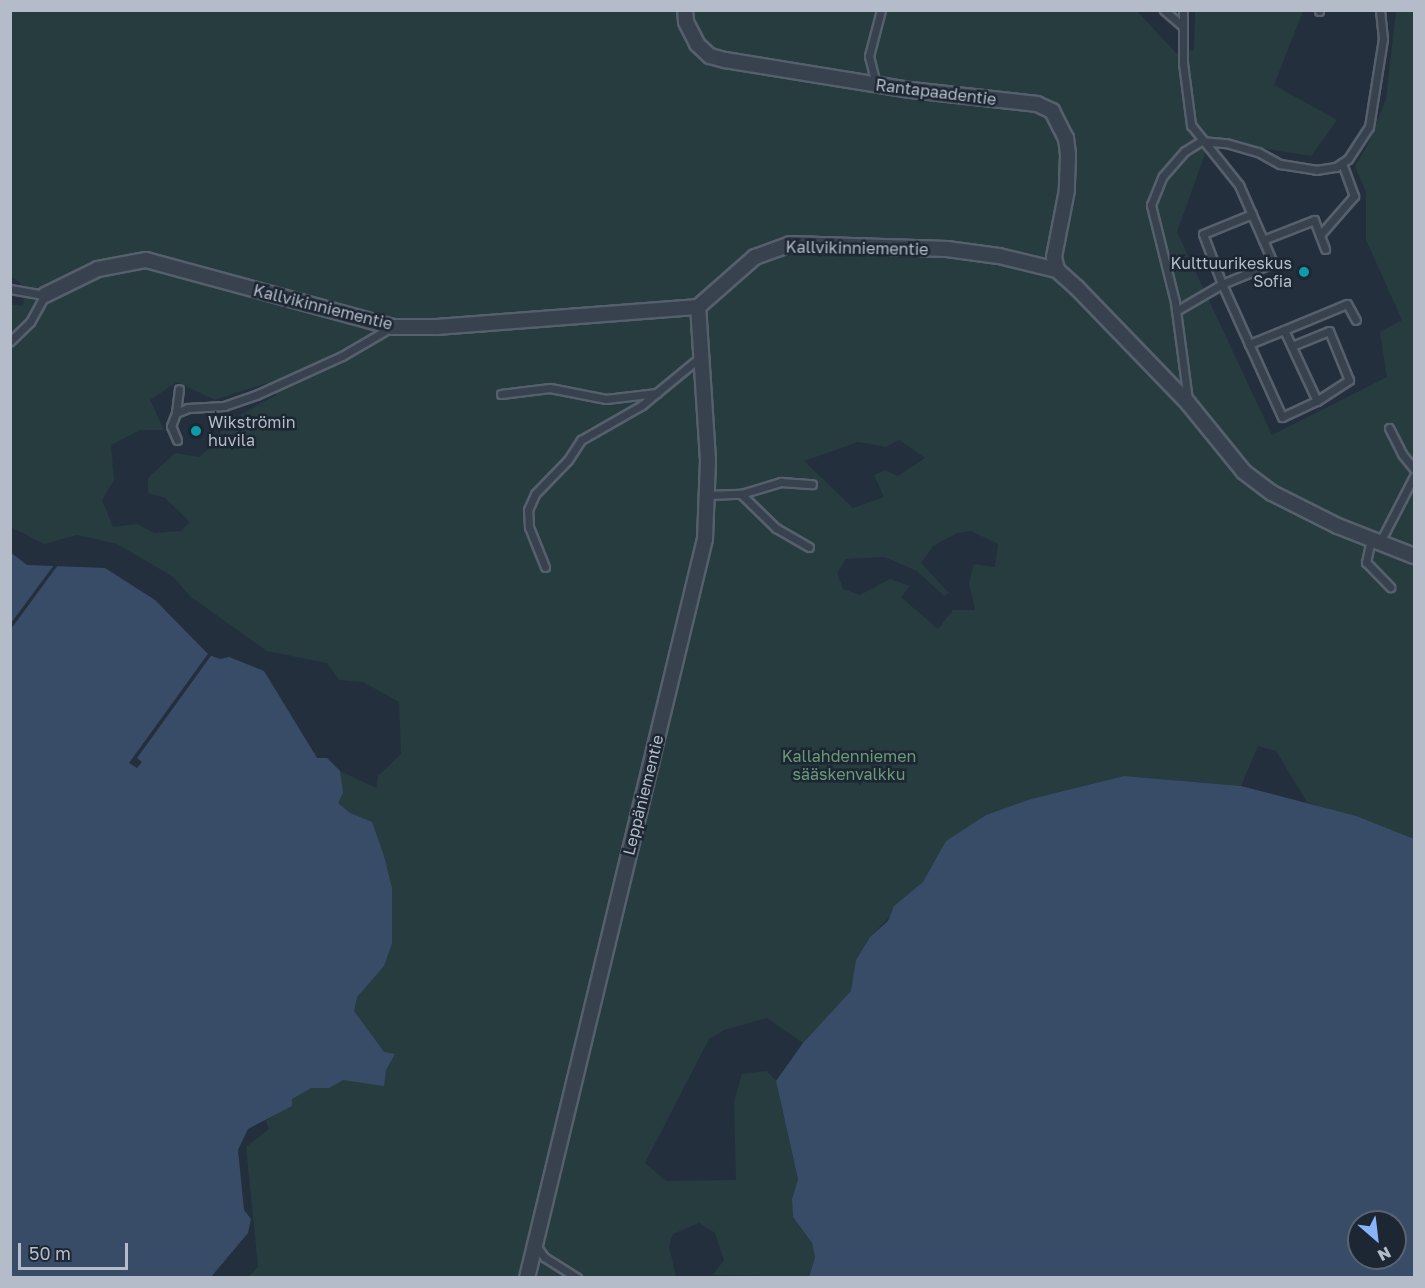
<!DOCTYPE html>
<meta charset="utf-8">
<style>
body{margin:0}
#map{position:relative;width:1425px;height:1288px;overflow:hidden;background:#242f3e;font-family:"Golos Text",sans-serif}
div>[style]{position:absolute}
.green>*{inset:0;background:#263c3f}
.water>*{inset:0;background:#394c67}
.pier>*{inset:0;background:#242f3e}
.roads{filter:drop-shadow(2px 0 #565f6c) drop-shadow(-2px 0 #565f6c) drop-shadow(0 2px #565f6c) drop-shadow(0 -2px #565f6c)}
.service>*{height:7px;margin:-3.5px;padding:0 3.5px;transform-origin:3.5px;border-radius:3.5px;background:#38414e}
.minor>*{height:14px;margin:-7px;padding:0 7px;transform-origin:7px;border-radius:7px;background:#38414e}
.dots>*{width:16px;height:16px;translate:-50% -50%;box-sizing:border-box;border:3px solid #1d2633;border-radius:50%}
span{translate:-50% -50%;white-space:nowrap;text-align:center;line-height:1.15;-webkit-text-stroke:5px #1d2633;paint-order:stroke}
.street-label{font-size:16px;color:#b4bcc9}
.poi-label{font-size:16px;color:#b4bcc9}
.right{translate:-100% -50%;text-align:right}
.left{translate:0 -50%;text-align:left}
.park-label{font-size:16px;color:#6b9a76}
.frame{position:absolute;inset:0;border:12px solid #b4bcc9;pointer-events:none}
.north{position:absolute;left:1347px;top:1210px;width:60px;height:60px;box-sizing:border-box;background:#1d2633;border:2px solid #59626f;border-radius:50%;rotate:152deg;font-size:16px;font-weight:700;line-height:24px;text-align:center;color:#b4bcc9}
.north::after{content:'';display:block;margin:auto;width:21px;height:27px;background:#8ab4f8;clip-path:polygon(50% 0,100% 100%,50% 72%,0 100%)}
.scale{position:absolute;left:18px;top:1243px;width:110px;height:27px;box-sizing:border-box;border:3px solid #b4bcc9;border-top:0;padding-left:8px;font-size:18px;line-height:21px;white-space:nowrap;color:#b4bcc9;-webkit-text-stroke:4px #1d2633;paint-order:stroke}
</style>
<div id="map">
<div class="green">
<div style="clip-path:polygon(evenodd,1136px 10px,1176px 53px,1194px 50px,1195px 11px,1303px 11px,1274px 85px,1337px 120px,1311px 156px,1210px 140px,1177px 232px,1272px 435px,1387px 377px,1380px 332px,1402px 320px,1366px 240px,1366px 192px,1355px 166px,1367px 146px,1386px 99px,1396px 11px,1414px 11px,1414px 839px,1307px 802px,1276px 751px,1258px 746px,1241px 786px,1124px 776px,1031px 799px,986px 815px,959px 833px,950px 840px,927px 878px,870px 937px,856px 960px,852px 991px,803px 1043px,767px 1018px,724px 1030px,709px 1039px,645px 1163px,666px 1181px,736px 1180px,734px 1102px,742px 1074px,767px 1071px,776px 1081px,798px 1179px,792px 1199px,793px 1217px,812px 1243px,815px 1257px,809px 1277px,713px 1275px,724px 1260px,715px 1233px,699px 1223px,673px 1234px,669px 1246px,676px 1277px,248px 1277px,258px 1267px,246px 1147px,269px 1129px,266px 1121px,282px 1110px,281px 770px,315px 752px,317px 758px,327px 758px,340px 771px,376px 788px,378px 776px,401px 754px,399px 702px,363px 682px,339px 680px,327px 663px,267px 651px,191px 597px,172px 576px,117px 544px,77px 535px,44px 544px,11px 527px,11px 304px,23px 306px,25px 287px,11px 276px,11px 11px,1136px 10px,177px 382px,215px 400px,267px 383px,276px 395px,216px 428px,221px 439px,199px 457px,175px 453px,148px 478px,148px 493px,165px 498px,190px 522px,181px 531px,154px 533px,137px 524px,113px 527px,102px 500px,114px 480px,111px 445px,140px 430px,164px 430px,150px 400px,177px 382px,1136px 10px,899px 440px,925px 458px,898px 476px,885px 470px,874px 475px,884px 497px,853px 508px,804px 461px,858px 442px,886px 447px,899px 440px,1136px 10px,971px 531px,998px 544px,995px 567px,974px 564px,969px 582px,975px 610px,953px 610px,938px 629px,901px 597px,910px 586px,890px 579px,860px 595px,843px 589px,837px 573px,846px 559px,885px 557px,917px 571px,944px 596px,949px 593px,921px 563px,933px 546px,957px 533px,971px 531px)"></div>
</div>
<div class="water">
<div style="clip-path:polygon(10px 552px,27px 565px,105px 568px,155px 600px,209px 655px,220px 659px,229px 657px,264px 671px,317px 758px,327px 758px,340px 771px,343px 793px,338px 803px,350px 813px,372px 822px,384px 856px,392px 888px,392px 943px,384px 966px,357px 997px,354px 1011px,384px 1052px,395px 1054px,386px 1070px,384px 1086px,343px 1080px,329px 1088px,311px 1088px,292px 1099px,292px 1106px,248px 1129px,238px 1150px,244px 1210px,251px 1219px,248px 1233px,211px 1277px,11px 1277px)"></div>
<div style="clip-path:polygon(evenodd,1124px 776px,1241px 786px,1356px 816px,1414px 839px,1414px 1277px,809px 1277px,815px 1257px,812px 1243px,793px 1217px,792px 1199px,798px 1179px,776px 1081px,803px 1043px,851px 991px,856px 960px,870px 937px,888px 921px,894px 906px,923px 882px,946px 841px,986px 815px,1031px 799px,1124px 776px,1359px 1222px,1395px 1222px,1395px 1258px,1359px 1258px,1359px 1222px)"></div>
</div>
<div class="pier">
<div style="clip-path:polygon(54px 565px,58px 565px,11px 629px,11px 623px)"></div>
<div style="clip-path:polygon(210px 651px,213px 653px,137px 758px,142px 762px,137px 768px,129px 763px)"></div>
</div>
<div class="roads">
<div class="service">
<div style="left:1164px;top:10px;width:23px;rotate:41deg"></div>
<div style="left:1183px;top:10px;width:53px;rotate:90deg"></div>
<div style="left:1183px;top:63px;width:63px;rotate:82.6deg"></div>
<div style="left:1191px;top:125px;width:77px;rotate:51.3deg"></div>
<div style="left:1239px;top:185px;width:85px;rotate:66.4deg"></div>
<div style="left:1273px;top:263px;width:55px;rotate:157.6deg"></div>
<div style="left:1222px;top:284px;width:146px;rotate:65.7deg"></div>
<div style="left:1282px;top:417px;width:38px;rotate:-25deg"></div>
<div style="left:1317px;top:401px;width:78px;rotate:-114.9deg"></div>
<div style="left:1284px;top:330px;width:38px;rotate:158deg"></div>
<div style="left:1319px;top:11px;width:1px;rotate:-90deg"></div>
<div style="left:876px;top:84px;width:29px;rotate:-104deg"></div>
<div style="left:869px;top:56px;width:48px;rotate:-75.4deg"></div>
<div style="left:1320px;top:235px;width:52px;rotate:-48.9deg"></div>
<div style="left:1354px;top:196px;width:35px;rotate:-110deg"></div>
<div style="left:1263px;top:240px;width:55px;rotate:-21.4deg"></div>
<div style="left:1314px;top:220px;width:31px;rotate:69deg"></div>
<div style="left:10px;top:289px;width:36px;rotate:10deg"></div>
<div style="left:45px;top:295px;width:31px;rotate:119deg"></div>
<div style="left:30px;top:322px;width:28px;rotate:136deg"></div>
<div style="left:1176px;top:311px;width:53px;rotate:-30.4deg"></div>
<div style="left:1222px;top:284px;width:53px;rotate:-110.8deg"></div>
<div style="left:1203px;top:234px;width:53px;rotate:-22.2deg"></div>
<div style="left:1284px;top:330px;width:68px;rotate:-22.4deg"></div>
<div style="left:1347px;top:304px;width:18px;rotate:61deg"></div>
<div style="left:1292px;top:346px;width:40px;rotate:-22deg"></div>
<div style="left:1329px;top:331px;width:53px;rotate:67.8deg"></div>
<div style="left:1349px;top:380px;width:38px;rotate:147deg"></div>
<div style="left:501px;top:394px;width:49px;rotate:-7deg"></div>
<div style="left:550px;top:388px;width:57px;rotate:11.1deg"></div>
<div style="left:606px;top:399px;width:51px;rotate:-6.7deg"></div>
<div style="left:1188px;top:400px;width:99px;rotate:-97.6deg"></div>
<div style="left:1175px;top:302px;width:100px;rotate:-103.9deg"></div>
<div style="left:1151px;top:205px;width:31px;rotate:-68deg"></div>
<div style="left:1163px;top:176px;width:33px;rotate:-49deg"></div>
<div style="left:1185px;top:151px;width:19px;rotate:-32deg"></div>
<div style="left:1201px;top:141px;width:25px;rotate:5deg"></div>
<div style="left:1226px;top:143px;width:33px;rotate:16deg"></div>
<div style="left:1258px;top:152px;width:25px;rotate:29deg"></div>
<div style="left:1280px;top:164px;width:36px;rotate:9deg"></div>
<div style="left:1316px;top:170px;width:20px;rotate:-9deg"></div>
<div style="left:1336px;top:167px;width:14px;rotate:-34deg"></div>
<div style="left:1348px;top:159px;width:38px;rotate:-57deg"></div>
<div style="left:1369px;top:127px;width:89px;rotate:-81deg"></div>
<div style="left:1383px;top:39px;width:29px;rotate:-96deg"></div>
<div style="left:176px;top:413px;width:24px;rotate:-83deg"></div>
<div style="left:1389px;top:428px;width:29px;rotate:63deg"></div>
<div style="left:1402px;top:454px;width:19px;rotate:51deg"></div>
<div style="left:177px;top:440px;width:15px;rotate:-113deg"></div>
<div style="left:171px;top:426px;width:14px;rotate:-69deg"></div>
<div style="left:176px;top:413px;width:13px;rotate:-23deg"></div>
<div style="left:188px;top:408px;width:36px;rotate:-3deg"></div>
<div style="left:224px;top:406px;width:34px;rotate:-19deg"></div>
<div style="left:256px;top:395px;width:94px;rotate:-24.4deg"></div>
<div style="left:342px;top:356px;width:56px;rotate:-30.3deg"></div>
<div style="left:741px;top:494px;width:49px;rotate:44.2deg"></div>
<div style="left:776px;top:528px;width:38px;rotate:30deg"></div>
<div style="left:706px;top:495px;width:35px;rotate:-2deg"></div>
<div style="left:741px;top:494px;width:42px;rotate:-16.7deg"></div>
<div style="left:781px;top:482px;width:31px;rotate:4deg"></div>
<div style="left:1371px;top:539px;width:24px;rotate:102deg"></div>
<div style="left:1366px;top:562px;width:35px;rotate:46deg"></div>
<div style="left:1380px;top:542px;width:74px;rotate:-62.7deg"></div>
<div style="left:545px;top:567px;width:43px;rotate:-111.8deg"></div>
<div style="left:529px;top:527px;width:17px;rotate:-93deg"></div>
<div style="left:528px;top:510px;width:17px;rotate:-66deg"></div>
<div style="left:535px;top:494px;width:47px;rotate:-45.9deg"></div>
<div style="left:568px;top:460px;width:24px;rotate:-57deg"></div>
<div style="left:581px;top:440px;width:70px;rotate:-29.8deg"></div>
<div style="left:642px;top:405px;width:72px;rotate:-39.4deg"></div>
<div style="left:535px;top:1244px;width:16px;rotate:55deg"></div>
<div style="left:544px;top:1257px;width:39px;rotate:32deg"></div>
</div>
<div class="minor">
<div style="left:685px;top:10px;width:12px;rotate:85deg"></div>
<div style="left:686px;top:22px;width:25px;rotate:63deg"></div>
<div style="left:697px;top:44px;width:18px;rotate:43deg"></div>
<div style="left:710px;top:56px;width:16px;rotate:15deg"></div>
<div style="left:725px;top:60px;width:188px;rotate:9.2deg"></div>
<div style="left:911px;top:90px;width:127px;rotate:6.3deg"></div>
<div style="left:1037px;top:104px;width:17px;rotate:25deg"></div>
<div style="left:1052px;top:111px;width:30px;rotate:63deg"></div>
<div style="left:1066px;top:138px;width:17px;rotate:83deg"></div>
<div style="left:1068px;top:155px;width:35px;rotate:92deg"></div>
<div style="left:1067px;top:190px;width:68px;rotate:101deg"></div>
<div style="left:1054px;top:257px;width:13px;rotate:77deg"></div>
<div style="left:45px;top:295px;width:59px;rotate:-26.1deg"></div>
<div style="left:98px;top:269px;width:49px;rotate:-10.6deg"></div>
<div style="left:146px;top:260px;width:255px;rotate:15.2deg"></div>
<div style="left:392px;top:327px;width:45px"></div>
<div style="left:437px;top:327px;width:262px;rotate:-4.4deg"></div>
<div style="left:698px;top:307px;width:76px;rotate:-41.3deg"></div>
<div style="left:755px;top:257px;width:37px;rotate:-20deg"></div>
<div style="left:790px;top:244px;width:157px;rotate:1.8deg"></div>
<div style="left:947px;top:249px;width:52px;rotate:7.7deg"></div>
<div style="left:999px;top:256px;width:60px;rotate:13.6deg"></div>
<div style="left:1057px;top:270px;width:27px;rotate:42deg"></div>
<div style="left:1077px;top:288px;width:160px;rotate:46deg"></div>
<div style="left:1188px;top:403px;width:89px;rotate:50.9deg"></div>
<div style="left:1244px;top:472px;width:35px;rotate:37deg"></div>
<div style="left:1272px;top:493px;width:74px;rotate:26.6deg"></div>
<div style="left:1338px;top:526px;width:82px;rotate:21.5deg"></div>
<div style="left:527px;top:1278px;width:760px;rotate:-76.46deg"></div>
<div style="left:705px;top:539px;width:79px;rotate:-87.8deg"></div>
<div style="left:708px;top:460px;width:153px;rotate:-93.7deg"></div>
</div>
</div>
<div class="dots">
<div style="left:1304px;top:272px;background:#0f9aa8"></div>
<div style="left:196px;top:431px;background:#0f9aa8"></div>
</div>
<div class="street-label">
<span style="left:936px;top:92px;rotate:7deg">Rantapaadentie</span>
<span style="left:857px;top:248px;rotate:1deg">Kallvikinniementie</span>
<span style="left:323px;top:307px;rotate:14deg">Kallvikinniementie</span>
<span style="left:643px;top:795px;rotate:-76deg">Leppäniementie</span>
</div>
<div class="poi-label">
<span class="right" style="left:1292px;top:272px">Kulttuurikeskus<br>Sofia</span>
<span class="left" style="left:208px;top:431px">Wikströmin<br>huvila</span>
</div>
<div class="park-label">
<span style="left:849px;top:765px">Kallahdenniemen<br>sääskenvalkku</span>
</div>
<div class="frame"></div>
<div class="north">N</div>
<div class="scale">50 m</div>
</div>
